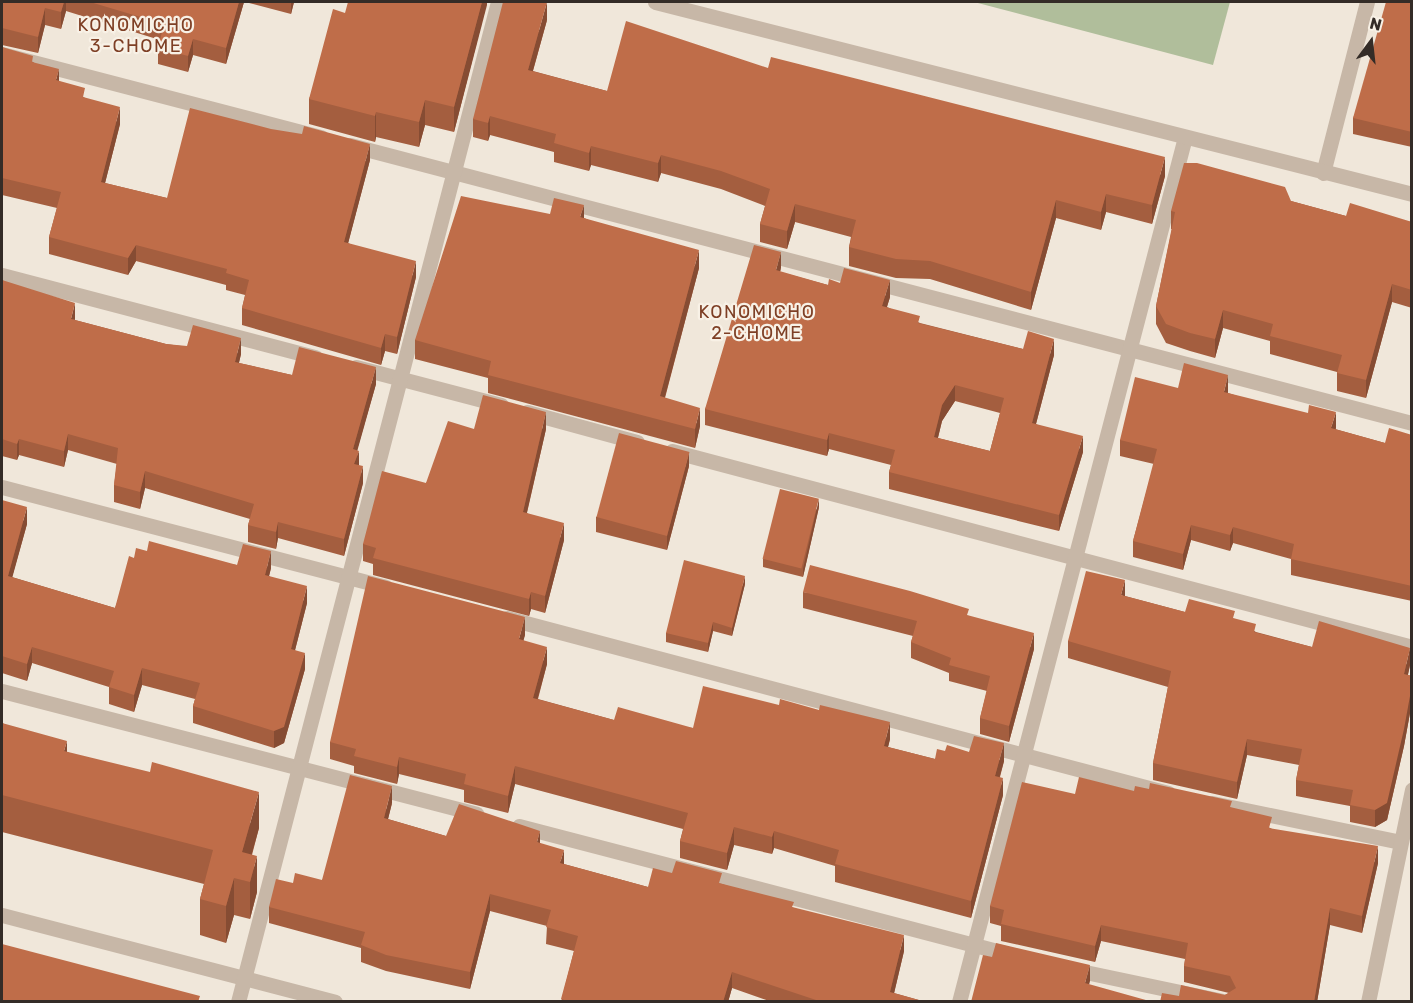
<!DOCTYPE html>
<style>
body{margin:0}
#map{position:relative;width:1413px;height:1003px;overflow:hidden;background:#f0e7da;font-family:Rubik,sans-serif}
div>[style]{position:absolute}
.green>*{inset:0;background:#b0be9b}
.minor>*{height:15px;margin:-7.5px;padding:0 7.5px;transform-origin:7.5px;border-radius:7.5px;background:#c7b7a7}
.tertiary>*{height:15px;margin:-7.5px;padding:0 7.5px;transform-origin:7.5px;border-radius:7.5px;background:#c7b7a7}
.wall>*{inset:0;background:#a45e3f}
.shaded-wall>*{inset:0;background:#864c33}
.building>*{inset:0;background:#bf6d49;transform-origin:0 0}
span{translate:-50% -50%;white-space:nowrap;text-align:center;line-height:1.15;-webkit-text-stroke:4.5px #f8f1e6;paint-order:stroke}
.neighbourhood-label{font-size:18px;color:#7e3f25;letter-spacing:1.5px}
.frame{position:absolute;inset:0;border:3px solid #342c27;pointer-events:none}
.north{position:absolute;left:1341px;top:12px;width:60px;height:60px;-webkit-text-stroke:4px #f8f1e6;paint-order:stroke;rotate:15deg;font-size:16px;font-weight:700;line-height:24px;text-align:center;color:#342c27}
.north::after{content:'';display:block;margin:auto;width:21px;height:27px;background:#342c27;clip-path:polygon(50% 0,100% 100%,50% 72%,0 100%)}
</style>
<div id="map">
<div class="green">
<div style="clip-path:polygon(974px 2px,1230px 2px,1213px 65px)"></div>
</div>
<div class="minor">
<div style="left:2px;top:54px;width:330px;rotate:14.6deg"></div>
<div style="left:350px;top:145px;width:1098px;rotate:14.67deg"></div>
<div style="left:1323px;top:173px;width:177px;rotate:-75.6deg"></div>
<div style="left:2px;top:275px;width:324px;rotate:14.7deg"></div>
<div style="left:356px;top:367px;width:150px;rotate:14.7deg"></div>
<div style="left:527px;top:412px;width:114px;rotate:15.3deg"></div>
<div style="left:672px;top:451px;width:766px;rotate:14.83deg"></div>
<div style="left:2px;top:487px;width:396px;rotate:14.6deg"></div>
<div style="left:507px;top:618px;width:684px;rotate:14.83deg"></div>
<div style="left:2px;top:691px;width:490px;rotate:14.5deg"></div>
<div style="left:1212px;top:803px;width:192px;rotate:11.7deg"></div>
<div style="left:519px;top:826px;width:511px;rotate:14.64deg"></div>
<div style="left:2px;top:915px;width:344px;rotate:14.6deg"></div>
<div style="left:1071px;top:969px;width:159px;rotate:11.9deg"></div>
<div style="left:238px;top:1002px;width:1033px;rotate:-75.43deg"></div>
<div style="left:959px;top:1002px;width:894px;rotate:-75.36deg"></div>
<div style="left:1368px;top:1002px;width:217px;rotate:-78.3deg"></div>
</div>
<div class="tertiary">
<div style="left:655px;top:2px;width:781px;rotate:14.23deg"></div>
</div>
<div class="wall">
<div style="clip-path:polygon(2px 2px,244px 2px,226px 64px,193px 55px,188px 72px,158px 64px,158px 48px,160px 40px,66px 11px,61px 29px,45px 25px,38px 53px,2px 45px)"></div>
<div style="clip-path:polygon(245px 2px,294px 2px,291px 14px)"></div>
<div style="clip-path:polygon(487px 2px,454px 132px,425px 125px,419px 147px,376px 137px,375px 142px,309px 124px,309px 99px,345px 13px)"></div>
<div style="clip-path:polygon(1412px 2px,1412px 147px,1353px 134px,1353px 118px)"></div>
<div style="clip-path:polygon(547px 20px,533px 71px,607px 91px,768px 68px,1165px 176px,1152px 224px,1106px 212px,1101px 230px,1056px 218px,1031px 310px,930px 279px,896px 278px,849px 266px,849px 247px,851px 237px,795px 222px,787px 249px,760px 242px,760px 224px,765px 206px,721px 189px,661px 173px,658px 182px,591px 165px,589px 171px,554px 162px,554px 152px,490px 135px,488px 141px,473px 137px,473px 119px)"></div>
<div style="clip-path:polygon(2px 47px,33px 62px,59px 81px,85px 98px,120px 124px,105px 183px,167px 198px,370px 160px,348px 243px,416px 277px,397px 354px,385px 351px,381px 365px,242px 325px,242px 308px,245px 295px,226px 290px,226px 285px,136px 261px,128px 275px,49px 254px,49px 237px,57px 208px,2px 195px)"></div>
<div style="clip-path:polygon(1291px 201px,1346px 216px,1412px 222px,1412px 308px,1392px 302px,1366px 398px,1337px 391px,1337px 372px,1270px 354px,1270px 341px,1223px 328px,1215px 358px,1190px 351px,1166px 343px,1156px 324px,1156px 306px,1172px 229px,1171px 229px,1171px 211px)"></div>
<div style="clip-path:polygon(550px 214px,584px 218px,699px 268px,665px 398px,700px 426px,695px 448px,488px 393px,488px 378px,415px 359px,415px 340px)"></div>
<div style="clip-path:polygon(evenodd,781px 268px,780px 272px,828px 285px,890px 297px,887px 307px,920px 323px,1023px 349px,1054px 355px,1036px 424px,1083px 452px,1059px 531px,889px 489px,889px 472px,891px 465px,829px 449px,827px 456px,705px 425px,705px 409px,781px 268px,955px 401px,1000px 413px,990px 451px,938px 438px,942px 421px,955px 401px)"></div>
<div style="clip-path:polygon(2px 280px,75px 320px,166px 344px,241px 354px,239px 363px,292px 375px,376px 384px,357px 450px,359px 465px,363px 483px,344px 556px,278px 538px,276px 549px,248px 542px,248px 525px,250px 519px,145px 488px,140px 509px,114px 502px,114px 485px,117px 464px,68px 450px,64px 467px,19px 455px,17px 460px,2px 456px)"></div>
<div style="clip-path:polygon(1178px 388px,1228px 391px,1228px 393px,1336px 428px,1335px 429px,1385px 443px,1412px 435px,1412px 601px,1291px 575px,1291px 559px,1233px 543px,1230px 551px,1191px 540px,1183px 570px,1133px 557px,1133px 541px,1154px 464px,1120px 456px,1120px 440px)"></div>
<div style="clip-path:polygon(474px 429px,546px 429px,527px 513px,564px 540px,545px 613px,531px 609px,529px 616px,373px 575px,373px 564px,363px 561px,363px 544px,426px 483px)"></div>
<div style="clip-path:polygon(689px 466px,667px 550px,596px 532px,596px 517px)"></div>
<div style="clip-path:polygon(2px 500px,27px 524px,12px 577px,115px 608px,134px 558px,147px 551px,237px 565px,271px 568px,269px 576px,307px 603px,295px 650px,305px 669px,284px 743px,274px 748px,193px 723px,193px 706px,195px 699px,142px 685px,134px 712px,109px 704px,109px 687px,32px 663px,27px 681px,2px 673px)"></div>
<div style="clip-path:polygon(819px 507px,803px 577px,763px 567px,763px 559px)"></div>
<div style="clip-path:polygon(745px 584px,732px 636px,713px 631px,708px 652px,666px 642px,666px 633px)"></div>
<div style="clip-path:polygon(803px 592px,969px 616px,1034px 649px,1009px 742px,980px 734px,980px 718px,987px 691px,949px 681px,949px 673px,911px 658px,911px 642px,913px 636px,803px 608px)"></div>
<div style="clip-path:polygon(1125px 596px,1185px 612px,1235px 619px,1256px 632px,1312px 647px,1410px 665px,1408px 675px,1412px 676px,1412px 702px,1404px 746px,1387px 820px,1375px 827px,1350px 822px,1350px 806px,1296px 796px,1296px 780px,1299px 765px,1247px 755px,1237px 799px,1153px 780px,1153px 763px,1168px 687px,1068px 658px,1068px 641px)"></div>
<div style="clip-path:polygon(525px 635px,523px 640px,547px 664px,538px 699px,614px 720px,693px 728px,890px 739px,888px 747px,935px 759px,945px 751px,969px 752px,1004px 761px,1000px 777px,1003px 795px,971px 918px,835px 882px,835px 866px,774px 848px,772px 854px,734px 845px,727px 870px,680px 858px,680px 841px,683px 829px,515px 784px,508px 813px,464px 802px,464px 790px,399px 774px,397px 784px,354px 773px,354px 766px,330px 759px,330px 742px)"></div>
<div style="clip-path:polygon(2px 723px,67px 752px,259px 828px,252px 855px,257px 892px,250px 919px,234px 915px,226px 943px,200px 935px,200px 899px,204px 884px,2px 832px)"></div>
<div style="clip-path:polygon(1134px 791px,1232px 808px,1272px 829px,1378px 863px,1362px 933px,1330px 925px,1317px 1002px,1160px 1002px,1179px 996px,1225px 995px,1229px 993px,1184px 982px,1184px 966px,1185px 959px,1101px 941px,1095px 962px,1001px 941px,1001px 926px,990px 923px,990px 906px,1075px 794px)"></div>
<div style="clip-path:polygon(392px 803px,388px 819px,446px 836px,540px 843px,564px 864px,648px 887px,672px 873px,722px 884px,794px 908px,904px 951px,894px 993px,926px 1002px,772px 1002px,732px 988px,728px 1002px,561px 1002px,574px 951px,546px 944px,547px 926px,490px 911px,470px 989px,386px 971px,361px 962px,361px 948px,269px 923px,269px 907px,293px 883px,322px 880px)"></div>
</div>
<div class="shaded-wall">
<div style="clip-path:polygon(64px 2px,66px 2px,66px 11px,61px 29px,61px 12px)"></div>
<div style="clip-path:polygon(239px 2px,244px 2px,226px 64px,226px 48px)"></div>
<div style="clip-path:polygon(291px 2px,294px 2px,291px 14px)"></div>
<div style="clip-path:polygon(482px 2px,487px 2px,487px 5px,454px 132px,454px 107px)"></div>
<div style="clip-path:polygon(547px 2px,547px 20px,528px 88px,528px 70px)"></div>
<div style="clip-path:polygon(45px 8px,45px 25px,38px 53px,38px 37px)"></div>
<div style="clip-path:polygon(193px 39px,193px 55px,188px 72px,188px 56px)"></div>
<div style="clip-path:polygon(59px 69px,59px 86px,56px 80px)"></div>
<div style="clip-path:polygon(425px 100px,425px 125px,419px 147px,419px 122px)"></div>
<div style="clip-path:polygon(120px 107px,120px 124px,101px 199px,101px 182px)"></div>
<div style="clip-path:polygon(376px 112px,376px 137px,375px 142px,375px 116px)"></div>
<div style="clip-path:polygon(490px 116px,490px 135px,488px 141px,488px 123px)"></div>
<div style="clip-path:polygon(370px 144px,370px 160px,344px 259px,344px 242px)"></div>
<div style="clip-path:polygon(591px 146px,591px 165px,589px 171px,589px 153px)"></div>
<div style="clip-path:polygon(661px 155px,661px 173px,658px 182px,658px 163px)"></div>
<div style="clip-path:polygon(1165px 157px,1165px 176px,1152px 224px,1152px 205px)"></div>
<div style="clip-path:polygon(1106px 194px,1106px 212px,1101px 230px,1101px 212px)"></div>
<div style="clip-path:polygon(1056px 200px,1056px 218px,1031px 310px,1031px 292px)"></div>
<div style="clip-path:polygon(795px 204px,795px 222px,787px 249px,787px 231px)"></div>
<div style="clip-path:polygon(584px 205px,584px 224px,580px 217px)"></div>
<div style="clip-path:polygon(136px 245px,136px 261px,128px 275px,128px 258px)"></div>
<div style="clip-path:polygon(699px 250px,699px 268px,660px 415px,660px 396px)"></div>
<div style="clip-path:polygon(781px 252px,781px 268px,776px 286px,776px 270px)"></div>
<div style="clip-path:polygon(416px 261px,416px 277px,397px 354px,397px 337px)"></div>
<div style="clip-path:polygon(890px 280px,890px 297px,882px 322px,882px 306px)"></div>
<div style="clip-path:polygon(1392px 284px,1392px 302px,1366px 398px,1366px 380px)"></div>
<div style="clip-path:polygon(75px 303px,75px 320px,71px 319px)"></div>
<div style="clip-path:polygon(1223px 310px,1223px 328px,1215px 358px,1215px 339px)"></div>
<div style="clip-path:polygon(385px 334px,385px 351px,381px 365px,381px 348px)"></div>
<div style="clip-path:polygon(241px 338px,241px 354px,235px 378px,235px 362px)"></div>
<div style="clip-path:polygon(1054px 339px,1054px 355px,1032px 439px,1032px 423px)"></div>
<div style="clip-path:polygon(376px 367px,376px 384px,353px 466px,353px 449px)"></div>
<div style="clip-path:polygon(1228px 375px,1228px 391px,1224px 408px,1224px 392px)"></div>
<div style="clip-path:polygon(955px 385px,955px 401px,942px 421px,934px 453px,934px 437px,942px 405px)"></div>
<div style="clip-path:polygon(700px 408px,700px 426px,695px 448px,695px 429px)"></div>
<div style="clip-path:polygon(546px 412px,546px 429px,523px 529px,523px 512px)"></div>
<div style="clip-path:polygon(1336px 412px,1336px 428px,1331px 444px,1331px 428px)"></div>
<div style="clip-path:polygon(829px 433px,829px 449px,827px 456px,827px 440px)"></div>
<div style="clip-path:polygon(68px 434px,68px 450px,64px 467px,64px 451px)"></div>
<div style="clip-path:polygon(1083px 436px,1083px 452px,1059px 531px,1059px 515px)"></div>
<div style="clip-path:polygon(19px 439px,19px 455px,17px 460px,17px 444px)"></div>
<div style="clip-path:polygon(359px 451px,359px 467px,354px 464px)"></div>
<div style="clip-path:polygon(689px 452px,689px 466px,667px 550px,667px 536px)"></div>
<div style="clip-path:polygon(363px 466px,363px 483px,344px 556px,344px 539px)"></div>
<div style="clip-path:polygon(145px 471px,145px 488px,140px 509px,140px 492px)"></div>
<div style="clip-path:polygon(819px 499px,819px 507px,803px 577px,803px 569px)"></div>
<div style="clip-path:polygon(27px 507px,27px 524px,8px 593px,8px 576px)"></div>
<div style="clip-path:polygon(278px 522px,278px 538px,276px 549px,276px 532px)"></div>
<div style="clip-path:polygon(564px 523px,564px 540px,545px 613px,545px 596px)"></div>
<div style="clip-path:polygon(1191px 525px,1191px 540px,1183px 570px,1183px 554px)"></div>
<div style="clip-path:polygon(1233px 527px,1233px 543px,1230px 551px,1230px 535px)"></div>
<div style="clip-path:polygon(271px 551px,271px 568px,265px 592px,265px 575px)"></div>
<div style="clip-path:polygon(745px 576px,745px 584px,732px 636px,732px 628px)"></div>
<div style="clip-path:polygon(1125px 580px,1125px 597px,1121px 595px)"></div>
<div style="clip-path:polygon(307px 586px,307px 603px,291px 666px,291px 649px)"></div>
<div style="clip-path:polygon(531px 592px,531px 609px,529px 616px,529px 599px)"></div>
<div style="clip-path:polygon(525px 617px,525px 635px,519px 657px,519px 639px)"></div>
<div style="clip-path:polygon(713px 622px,713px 631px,708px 652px,708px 643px)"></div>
<div style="clip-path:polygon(1034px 633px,1034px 649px,1009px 742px,1009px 726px)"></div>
<div style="clip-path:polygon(32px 647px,32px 663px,27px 681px,27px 664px)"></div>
<div style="clip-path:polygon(547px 647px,547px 664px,533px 715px,533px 698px)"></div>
<div style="clip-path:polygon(1410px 648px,1410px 665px,1404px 691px,1404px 674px)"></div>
<div style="clip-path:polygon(305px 653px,305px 669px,284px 743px,274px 748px,274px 731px)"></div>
<div style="clip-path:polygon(142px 668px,142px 685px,134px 712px,134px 695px)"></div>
<div style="clip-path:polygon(1412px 685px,1412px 702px,1404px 746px,1387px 820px,1375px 827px,1375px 810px)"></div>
<div style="clip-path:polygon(890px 722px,890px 739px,884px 763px,884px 746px)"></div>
<div style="clip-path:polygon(1247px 739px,1247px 755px,1237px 799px,1237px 782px)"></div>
<div style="clip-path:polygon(67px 741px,67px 777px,64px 751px)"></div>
<div style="clip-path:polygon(1004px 743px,1004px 761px,995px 793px,995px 776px)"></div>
<div style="clip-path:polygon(399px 757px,399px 774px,397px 784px,397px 767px)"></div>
<div style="clip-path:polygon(515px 766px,515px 784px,508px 813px,508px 796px)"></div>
<div style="clip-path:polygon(1003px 778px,1003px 795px,971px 918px,971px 901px)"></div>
<div style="clip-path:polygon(392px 786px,392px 803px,384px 835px,384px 818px)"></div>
<div style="clip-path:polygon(259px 792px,259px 828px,244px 881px,242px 852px)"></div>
<div style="clip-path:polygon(734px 827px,734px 845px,727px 870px,727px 853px)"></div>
<div style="clip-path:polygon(540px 831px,540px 848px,537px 842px)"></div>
<div style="clip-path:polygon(774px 831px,774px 848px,772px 854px,772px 837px)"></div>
<div style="clip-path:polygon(1378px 846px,1378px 863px,1362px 933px,1362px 916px)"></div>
<div style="clip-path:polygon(564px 850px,564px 866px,560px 863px)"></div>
<div style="clip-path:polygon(257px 856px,257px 892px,250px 919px,250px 882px)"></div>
<div style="clip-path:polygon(234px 878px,234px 915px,226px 943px,226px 906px)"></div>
<div style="clip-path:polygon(490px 894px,490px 911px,470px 989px,470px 972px)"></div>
<div style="clip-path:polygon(1330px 908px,1330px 925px,1317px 1002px,1314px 1002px)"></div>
<div style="clip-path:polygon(1101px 925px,1101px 941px,1095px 962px,1095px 946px)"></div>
<div style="clip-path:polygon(904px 935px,904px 951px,892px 1002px,890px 992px)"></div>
<div style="clip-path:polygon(1090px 965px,1090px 981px,1085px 1000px,1085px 983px)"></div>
<div style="clip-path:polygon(732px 972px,732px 988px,728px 1002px,723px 1002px)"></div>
</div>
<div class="building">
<div style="clip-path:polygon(2px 2px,64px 2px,61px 12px,45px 8px,38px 37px,2px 28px)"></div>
<div style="clip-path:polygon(90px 2px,239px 2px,226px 48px,193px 39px,188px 56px,158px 48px,164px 24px)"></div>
<div style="clip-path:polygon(348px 2px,482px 2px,454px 107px,425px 100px,419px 122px,376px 112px,375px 116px,309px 99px,333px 9px,345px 13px)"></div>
<div style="clip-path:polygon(503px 2px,547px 2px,528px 70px,607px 91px,626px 21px,768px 68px,771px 57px,1165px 157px,1152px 205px,1106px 194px,1101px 212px,1056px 200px,1031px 292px,930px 261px,896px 259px,849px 247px,856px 220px,795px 204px,787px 231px,760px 224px,770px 189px,721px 171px,661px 155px,658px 163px,591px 146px,589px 153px,554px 143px,556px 134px,490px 116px,488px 123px,473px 119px)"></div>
<div style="clip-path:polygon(1386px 2px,1412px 2px,1412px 132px,1353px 118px)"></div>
<div style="clip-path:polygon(2px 47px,33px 56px,32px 62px,59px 69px,56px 80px,85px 88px,83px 97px,120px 107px,101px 182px,167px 198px,190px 108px,271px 129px,302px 134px,304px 126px,370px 144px,344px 242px,416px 261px,397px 337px,385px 334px,381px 348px,242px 308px,249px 280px,226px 273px,227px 269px,136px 245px,128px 258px,49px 237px,61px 192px,2px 178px)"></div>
<div style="clip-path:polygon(1184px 163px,1197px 163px,1285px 187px,1291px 201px,1346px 216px,1350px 203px,1412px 222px,1412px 290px,1392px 284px,1366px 380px,1337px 373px,1342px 355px,1270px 336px,1273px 324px,1223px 310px,1215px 339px,1190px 333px,1166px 324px,1156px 306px,1175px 212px,1171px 211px)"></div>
<div style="clip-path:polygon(461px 196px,550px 214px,554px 198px,584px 205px,580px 217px,699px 250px,660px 396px,700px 408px,695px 429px,488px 375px,491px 361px,415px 340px)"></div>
<div style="clip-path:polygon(evenodd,754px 245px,781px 252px,776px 270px,828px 285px,829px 279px,840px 283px,844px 268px,890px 280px,882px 306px,920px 316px,918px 323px,1023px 349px,1028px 331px,1054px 339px,1032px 423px,1083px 436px,1059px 515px,889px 472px,895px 450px,829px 433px,827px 440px,705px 409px,754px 245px,955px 385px,1004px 398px,990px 451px,934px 437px,942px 405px,955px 385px)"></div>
<div style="clip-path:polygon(2px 280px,75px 303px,71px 319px,166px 344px,187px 346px,193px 325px,241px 338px,235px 362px,292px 375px,299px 347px,376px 367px,353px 449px,359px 451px,354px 464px,363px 466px,344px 539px,278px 522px,276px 532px,248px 525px,254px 504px,145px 471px,140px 492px,114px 485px,118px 448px,68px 434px,64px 451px,19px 439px,17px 444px,2px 439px)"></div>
<div style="clip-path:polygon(1184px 363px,1228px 375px,1224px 392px,1308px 413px,1309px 405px,1336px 412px,1331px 428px,1385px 443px,1389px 428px,1412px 435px,1412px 586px,1291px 559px,1294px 544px,1233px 527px,1230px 535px,1191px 525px,1183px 554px,1133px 541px,1157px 449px,1120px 440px,1135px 377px,1178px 388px)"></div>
<div style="clip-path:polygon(483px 395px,546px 412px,523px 512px,564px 523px,545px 596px,531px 592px,529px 599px,373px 558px,376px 548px,363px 544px,382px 471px,426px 483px,448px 421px,474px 429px)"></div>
<div style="left:619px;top:433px;width:73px;height:87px;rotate:15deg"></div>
<div style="left:780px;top:489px;width:40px;height:72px;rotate:14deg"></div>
<div style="clip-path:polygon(2px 500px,27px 507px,8px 576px,115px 608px,129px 556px,134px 558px,136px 548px,147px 551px,149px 541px,237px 565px,243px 544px,271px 551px,265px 575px,307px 586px,291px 649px,305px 653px,284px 727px,274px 731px,193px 706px,200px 683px,142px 668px,134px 695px,109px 687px,114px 671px,32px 647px,27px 664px,2px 656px)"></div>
<div style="clip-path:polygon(684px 560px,745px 576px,732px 628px,713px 622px,708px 643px,666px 633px)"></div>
<div style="clip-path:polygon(810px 565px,910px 591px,969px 609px,967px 615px,1034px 633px,1009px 726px,980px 718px,990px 676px,949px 665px,951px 658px,911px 642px,917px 621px,803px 592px)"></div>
<div style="clip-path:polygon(1086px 571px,1125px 580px,1121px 595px,1185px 612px,1189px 599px,1235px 611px,1233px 618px,1256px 624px,1254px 632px,1312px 647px,1319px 621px,1410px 648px,1404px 674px,1412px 676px,1412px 685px,1404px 729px,1387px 803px,1375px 810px,1350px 805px,1353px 790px,1296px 780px,1302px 749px,1247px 739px,1237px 782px,1153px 763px,1171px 671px,1068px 641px)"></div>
<div style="clip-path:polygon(368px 576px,525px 617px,519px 639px,547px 647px,533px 698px,614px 720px,618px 707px,693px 728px,703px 686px,779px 705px,780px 699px,819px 710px,820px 705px,890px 722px,884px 746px,935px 759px,937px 749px,945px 751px,947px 745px,969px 752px,974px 736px,1004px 743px,995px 776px,1003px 778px,971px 901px,835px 864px,839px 850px,774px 831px,772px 837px,734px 827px,727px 853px,680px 841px,688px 813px,515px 766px,508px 796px,464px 784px,466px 774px,399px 757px,397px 767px,354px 756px,356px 749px,330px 742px)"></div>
<div style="clip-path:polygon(2px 723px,67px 741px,64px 751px,150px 772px,152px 762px,259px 792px,242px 852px,257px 856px,250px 882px,234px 878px,226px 906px,200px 899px,213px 850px,2px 795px)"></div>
<div style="clip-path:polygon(350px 775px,392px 786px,384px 818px,446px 836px,459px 804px,540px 831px,537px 842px,564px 850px,560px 863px,648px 887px,653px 868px,672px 873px,676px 861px,722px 873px,719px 883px,794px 902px,792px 907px,904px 935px,890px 992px,926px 1002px,822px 1002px,732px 972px,723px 1002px,571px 1002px,561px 999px,578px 936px,546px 927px,551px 910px,490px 894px,470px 972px,386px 955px,361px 945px,365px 932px,269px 907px,276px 879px,293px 883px,295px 873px,322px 880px)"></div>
<div style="clip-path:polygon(1079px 777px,1134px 791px,1135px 786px,1149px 789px,1150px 783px,1232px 801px,1230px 807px,1272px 817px,1269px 828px,1378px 846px,1362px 916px,1330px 908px,1314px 1002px,1160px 1002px,1162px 993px,1179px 996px,1181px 985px,1225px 995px,1236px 988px,1230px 976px,1184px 966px,1188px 943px,1101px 925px,1095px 946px,1001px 924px,1004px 910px,990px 906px,1022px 782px,1075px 794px)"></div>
<div style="clip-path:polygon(996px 943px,1090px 965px,1085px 983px,1153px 1002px,971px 1002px,983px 955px,992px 957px)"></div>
<div style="clip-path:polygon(2px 944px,200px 996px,198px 1002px,2px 1002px)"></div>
</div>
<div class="neighbourhood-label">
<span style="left:136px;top:36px">KONOMICHO<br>3-CHOME</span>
<span style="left:757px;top:323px">KONOMICHO<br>2-CHOME</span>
</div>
<div class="frame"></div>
<div class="north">N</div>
</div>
